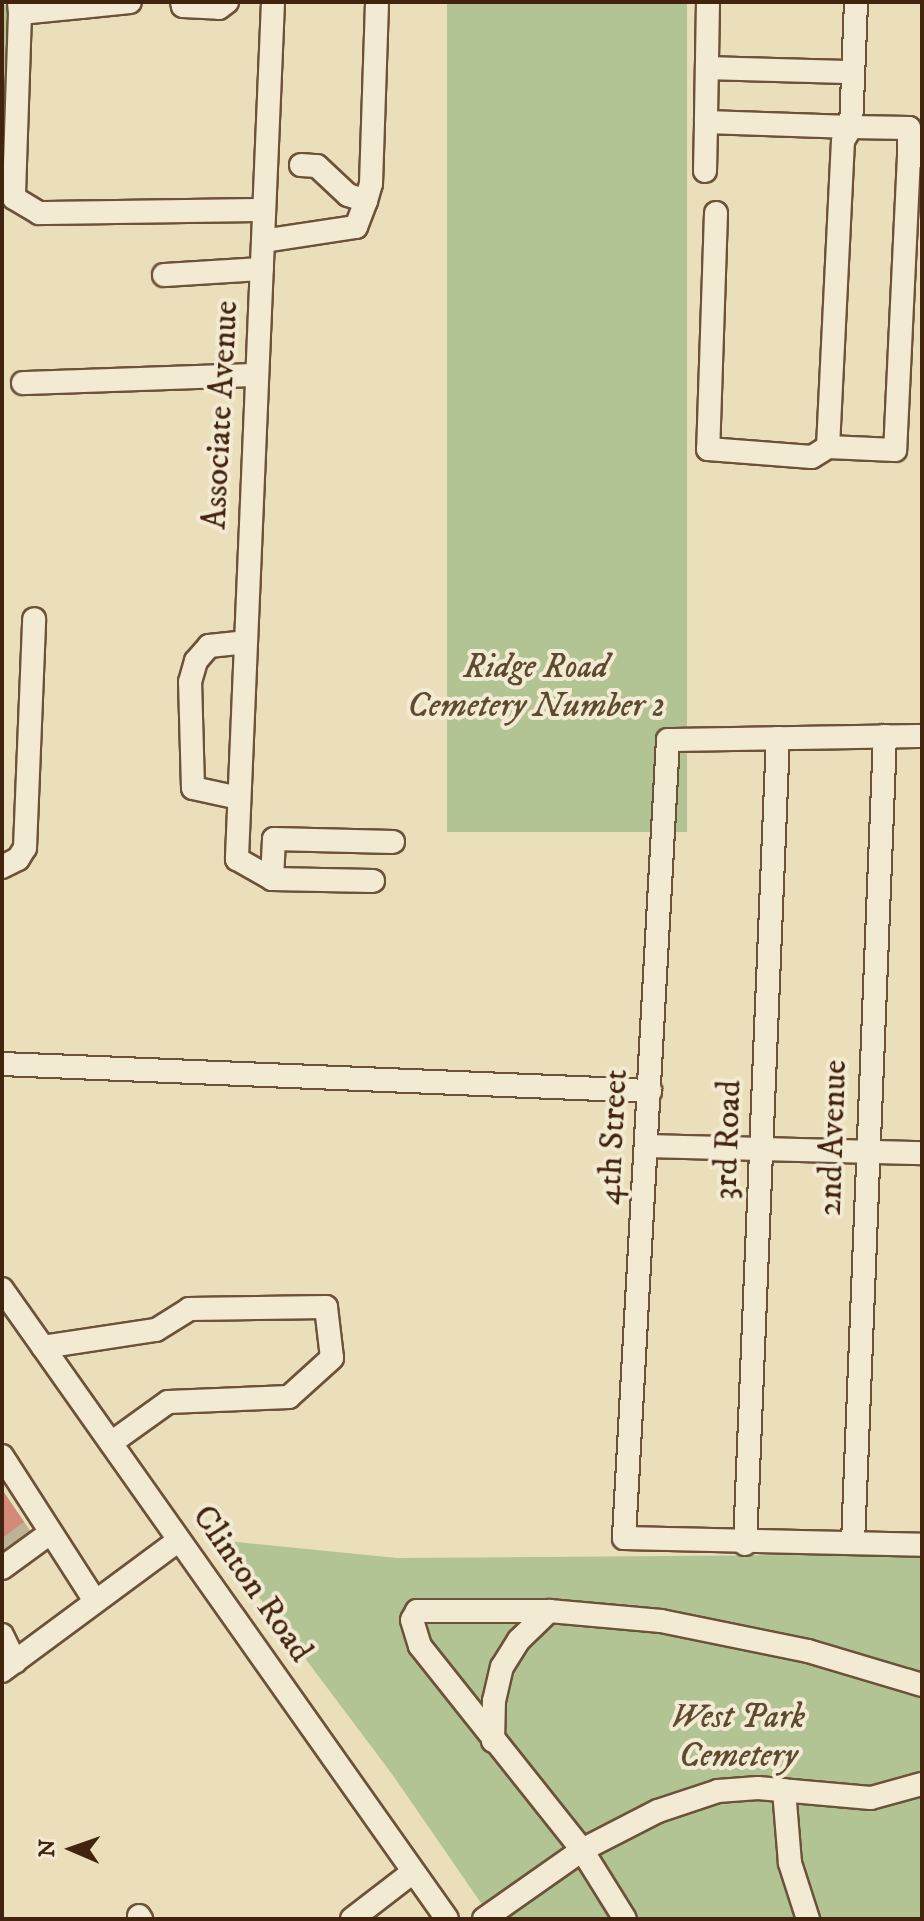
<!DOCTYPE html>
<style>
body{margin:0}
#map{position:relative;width:924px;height:1921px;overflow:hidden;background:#ebdfbb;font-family:"IM FELL DW Pica",serif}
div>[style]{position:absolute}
.green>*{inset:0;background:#b2c394;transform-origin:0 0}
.shadow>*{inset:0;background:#0003}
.building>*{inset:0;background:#d5897a}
.roads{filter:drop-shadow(2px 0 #6c5239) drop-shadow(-2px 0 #6c5239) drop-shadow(0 2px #6c5239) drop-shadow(0 -2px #6c5239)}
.minor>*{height:22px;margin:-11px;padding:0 11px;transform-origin:11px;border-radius:11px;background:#f2ead3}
span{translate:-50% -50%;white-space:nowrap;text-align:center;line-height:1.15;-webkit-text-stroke:8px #f2ead3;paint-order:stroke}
.street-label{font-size:34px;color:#41230e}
.park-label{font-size:34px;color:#5d4b30;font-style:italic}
.frame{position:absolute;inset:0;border:4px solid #41230e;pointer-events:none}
.north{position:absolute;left:32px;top:1809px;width:80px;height:80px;-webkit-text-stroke:6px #f2ead3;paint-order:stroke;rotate:272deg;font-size:22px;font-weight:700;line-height:32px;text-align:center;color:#41230e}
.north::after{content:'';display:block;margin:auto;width:28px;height:36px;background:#41230e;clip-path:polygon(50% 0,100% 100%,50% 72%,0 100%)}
</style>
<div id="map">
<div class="green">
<div style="left:447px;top:2px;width:240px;height:830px"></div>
<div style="clip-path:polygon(17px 4px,2px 244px,2px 5px)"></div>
<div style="clip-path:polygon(216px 1540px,397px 1558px,922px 1554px,922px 1919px,492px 1919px,392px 1774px)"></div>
</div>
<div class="shadow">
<div style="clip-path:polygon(2px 1489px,31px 1532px,2px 1552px)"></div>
</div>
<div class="building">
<div style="clip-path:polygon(2px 1490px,24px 1522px,2px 1538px)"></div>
</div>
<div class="roads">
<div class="minor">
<div style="left:19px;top:2px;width:11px;rotate:85deg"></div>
<div style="left:20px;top:13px;width:61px;rotate:-5.6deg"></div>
<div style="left:81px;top:7px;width:5px;rotate:-101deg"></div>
<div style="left:182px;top:2px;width:4px;rotate:76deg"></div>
<div style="left:183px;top:6px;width:36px;rotate:3deg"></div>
<div style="left:219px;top:8px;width:10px;rotate:-37deg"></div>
<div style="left:273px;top:2px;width:858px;rotate:92.41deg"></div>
<div style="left:237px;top:859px;width:40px;rotate:29.7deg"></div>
<div style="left:272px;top:879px;width:101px;rotate:1.1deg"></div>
<div style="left:708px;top:2px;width:120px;rotate:91deg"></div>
<div style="left:706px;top:122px;width:145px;rotate:2deg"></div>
<div style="left:851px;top:127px;width:125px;rotate:-87.7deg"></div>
<div style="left:81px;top:7px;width:49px;rotate:-5.8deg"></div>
<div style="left:20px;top:13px;width:185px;rotate:91.9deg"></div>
<div style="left:14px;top:198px;width:29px;rotate:31deg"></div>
<div style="left:39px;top:213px;width:225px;rotate:-0.8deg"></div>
<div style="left:707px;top:68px;width:146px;rotate:1.6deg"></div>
<div style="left:909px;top:156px;width:294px;rotate:92.7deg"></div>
<div style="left:895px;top:450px;width:67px;rotate:-177.4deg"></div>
<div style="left:828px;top:447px;width:306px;rotate:-87.2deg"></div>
<div style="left:843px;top:141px;width:16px;rotate:-60deg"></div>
<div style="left:851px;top:127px;width:58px;rotate:1deg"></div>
<div style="left:909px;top:128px;width:28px;rotate:90deg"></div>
<div style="left:909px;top:156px;width:13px"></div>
<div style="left:301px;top:165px;width:16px;rotate:4deg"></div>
<div style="left:317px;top:166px;width:42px;rotate:43.1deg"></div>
<div style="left:348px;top:195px;width:19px;rotate:18deg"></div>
<div style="left:366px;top:201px;width:18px;rotate:-74deg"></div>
<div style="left:371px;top:184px;width:182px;rotate:-88.1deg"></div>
<div style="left:705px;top:171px;width:49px;rotate:-88.8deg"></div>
<div style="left:716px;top:213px;width:236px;rotate:91.9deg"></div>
<div style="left:708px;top:449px;width:104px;rotate:4.4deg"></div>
<div style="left:812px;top:457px;width:19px;rotate:-32deg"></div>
<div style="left:263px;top:241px;width:94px;rotate:-8.6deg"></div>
<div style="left:356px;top:227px;width:28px;rotate:-69deg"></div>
<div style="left:164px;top:275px;width:98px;rotate:-3.5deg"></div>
<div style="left:23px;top:383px;width:234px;rotate:-2deg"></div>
<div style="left:922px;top:736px;width:254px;rotate:179.1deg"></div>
<div style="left:668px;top:740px;width:799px;rotate:93.16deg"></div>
<div style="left:624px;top:1538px;width:298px;rotate:1.3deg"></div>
<div style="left:239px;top:798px;width:47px;rotate:-167.7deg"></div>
<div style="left:193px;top:788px;width:106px;rotate:-91.6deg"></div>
<div style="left:190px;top:682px;width:22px;rotate:-74deg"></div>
<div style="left:196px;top:661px;width:20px;rotate:-49deg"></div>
<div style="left:209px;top:646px;width:36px;rotate:-6deg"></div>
<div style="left:2px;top:867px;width:18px;rotate:-27deg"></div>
<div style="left:18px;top:859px;width:13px;rotate:-58deg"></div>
<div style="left:25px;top:848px;width:229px;rotate:-87.7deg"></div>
<div style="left:272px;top:879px;width:40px;rotate:-87.1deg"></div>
<div style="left:274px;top:839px;width:119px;rotate:1.4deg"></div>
<div style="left:2px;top:1064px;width:649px;rotate:2.39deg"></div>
<div style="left:648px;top:1146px;width:274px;rotate:1.5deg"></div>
<div style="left:2px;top:1289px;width:771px;rotate:54.76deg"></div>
<div style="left:43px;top:1347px;width:114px;rotate:-8.6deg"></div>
<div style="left:156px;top:1330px;width:39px;rotate:-32deg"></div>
<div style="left:189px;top:1309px;width:137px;rotate:-0.8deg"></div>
<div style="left:326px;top:1307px;width:51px;rotate:83.3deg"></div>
<div style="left:332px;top:1358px;width:58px;rotate:137.8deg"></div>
<div style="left:289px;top:1397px;width:121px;rotate:177.6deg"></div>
<div style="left:168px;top:1402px;width:70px;rotate:144.3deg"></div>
<div style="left:2px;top:1456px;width:172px;rotate:57.3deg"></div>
<div style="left:853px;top:1543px;width:808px;rotate:-87.73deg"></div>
<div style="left:745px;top:1544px;width:807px;rotate:-87.66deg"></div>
<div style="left:2px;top:1568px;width:59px;rotate:-36.1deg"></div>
<div style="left:2px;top:1635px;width:30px;rotate:64deg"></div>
<div style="left:2px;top:1671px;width:220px;rotate:-36.5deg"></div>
<div style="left:922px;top:1685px;width:119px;rotate:-163.4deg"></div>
<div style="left:808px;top:1651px;width:150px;rotate:-168.5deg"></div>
<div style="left:661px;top:1621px;width:112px;rotate:-174.9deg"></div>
<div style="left:549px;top:1611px;width:132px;rotate:180deg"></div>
<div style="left:417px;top:1611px;width:10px;rotate:119deg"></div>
<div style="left:412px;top:1620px;width:27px;rotate:73deg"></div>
<div style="left:420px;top:1646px;width:260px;rotate:51.5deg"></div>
<div style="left:582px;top:1850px;width:85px;rotate:-27.2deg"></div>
<div style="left:658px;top:1811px;width:63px;rotate:-18.4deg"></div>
<div style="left:718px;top:1791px;width:40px;rotate:-4.3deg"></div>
<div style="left:758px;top:1788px;width:113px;rotate:5.1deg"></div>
<div style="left:871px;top:1798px;width:53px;rotate:-15.4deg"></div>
<div style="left:493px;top:1741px;width:40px;rotate:-88.6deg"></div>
<div style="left:494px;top:1701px;width:35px;rotate:-77deg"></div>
<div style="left:502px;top:1667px;width:32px;rotate:-58deg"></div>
<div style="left:519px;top:1640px;width:42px;rotate:-44deg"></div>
<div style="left:784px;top:1790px;width:73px;rotate:85.3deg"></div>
<div style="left:790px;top:1863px;width:59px;rotate:72.2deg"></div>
<div style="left:139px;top:1916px;width:4px;rotate:56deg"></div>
<div style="left:352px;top:1919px;width:77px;rotate:-37.6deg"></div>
<div style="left:484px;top:1919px;width:120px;rotate:-35.1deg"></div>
<div style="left:582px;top:1850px;width:81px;rotate:58.1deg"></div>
</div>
</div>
<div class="street-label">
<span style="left:221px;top:415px;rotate:-87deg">Associate Avenue</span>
<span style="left:613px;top:1137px;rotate:-87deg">4th Street</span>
<span style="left:833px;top:1138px;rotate:-88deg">2nd Avenue</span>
<span style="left:728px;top:1140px;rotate:-88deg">3rd Road</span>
<span style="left:252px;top:1584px;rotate:55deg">Clinton Road</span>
</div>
<div class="park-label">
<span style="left:536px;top:687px">Ridge Road<br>Cemetery Number 2</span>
<span style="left:738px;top:1737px">West Park<br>Cemetery</span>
</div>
<div class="frame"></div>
<div class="north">N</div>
</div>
